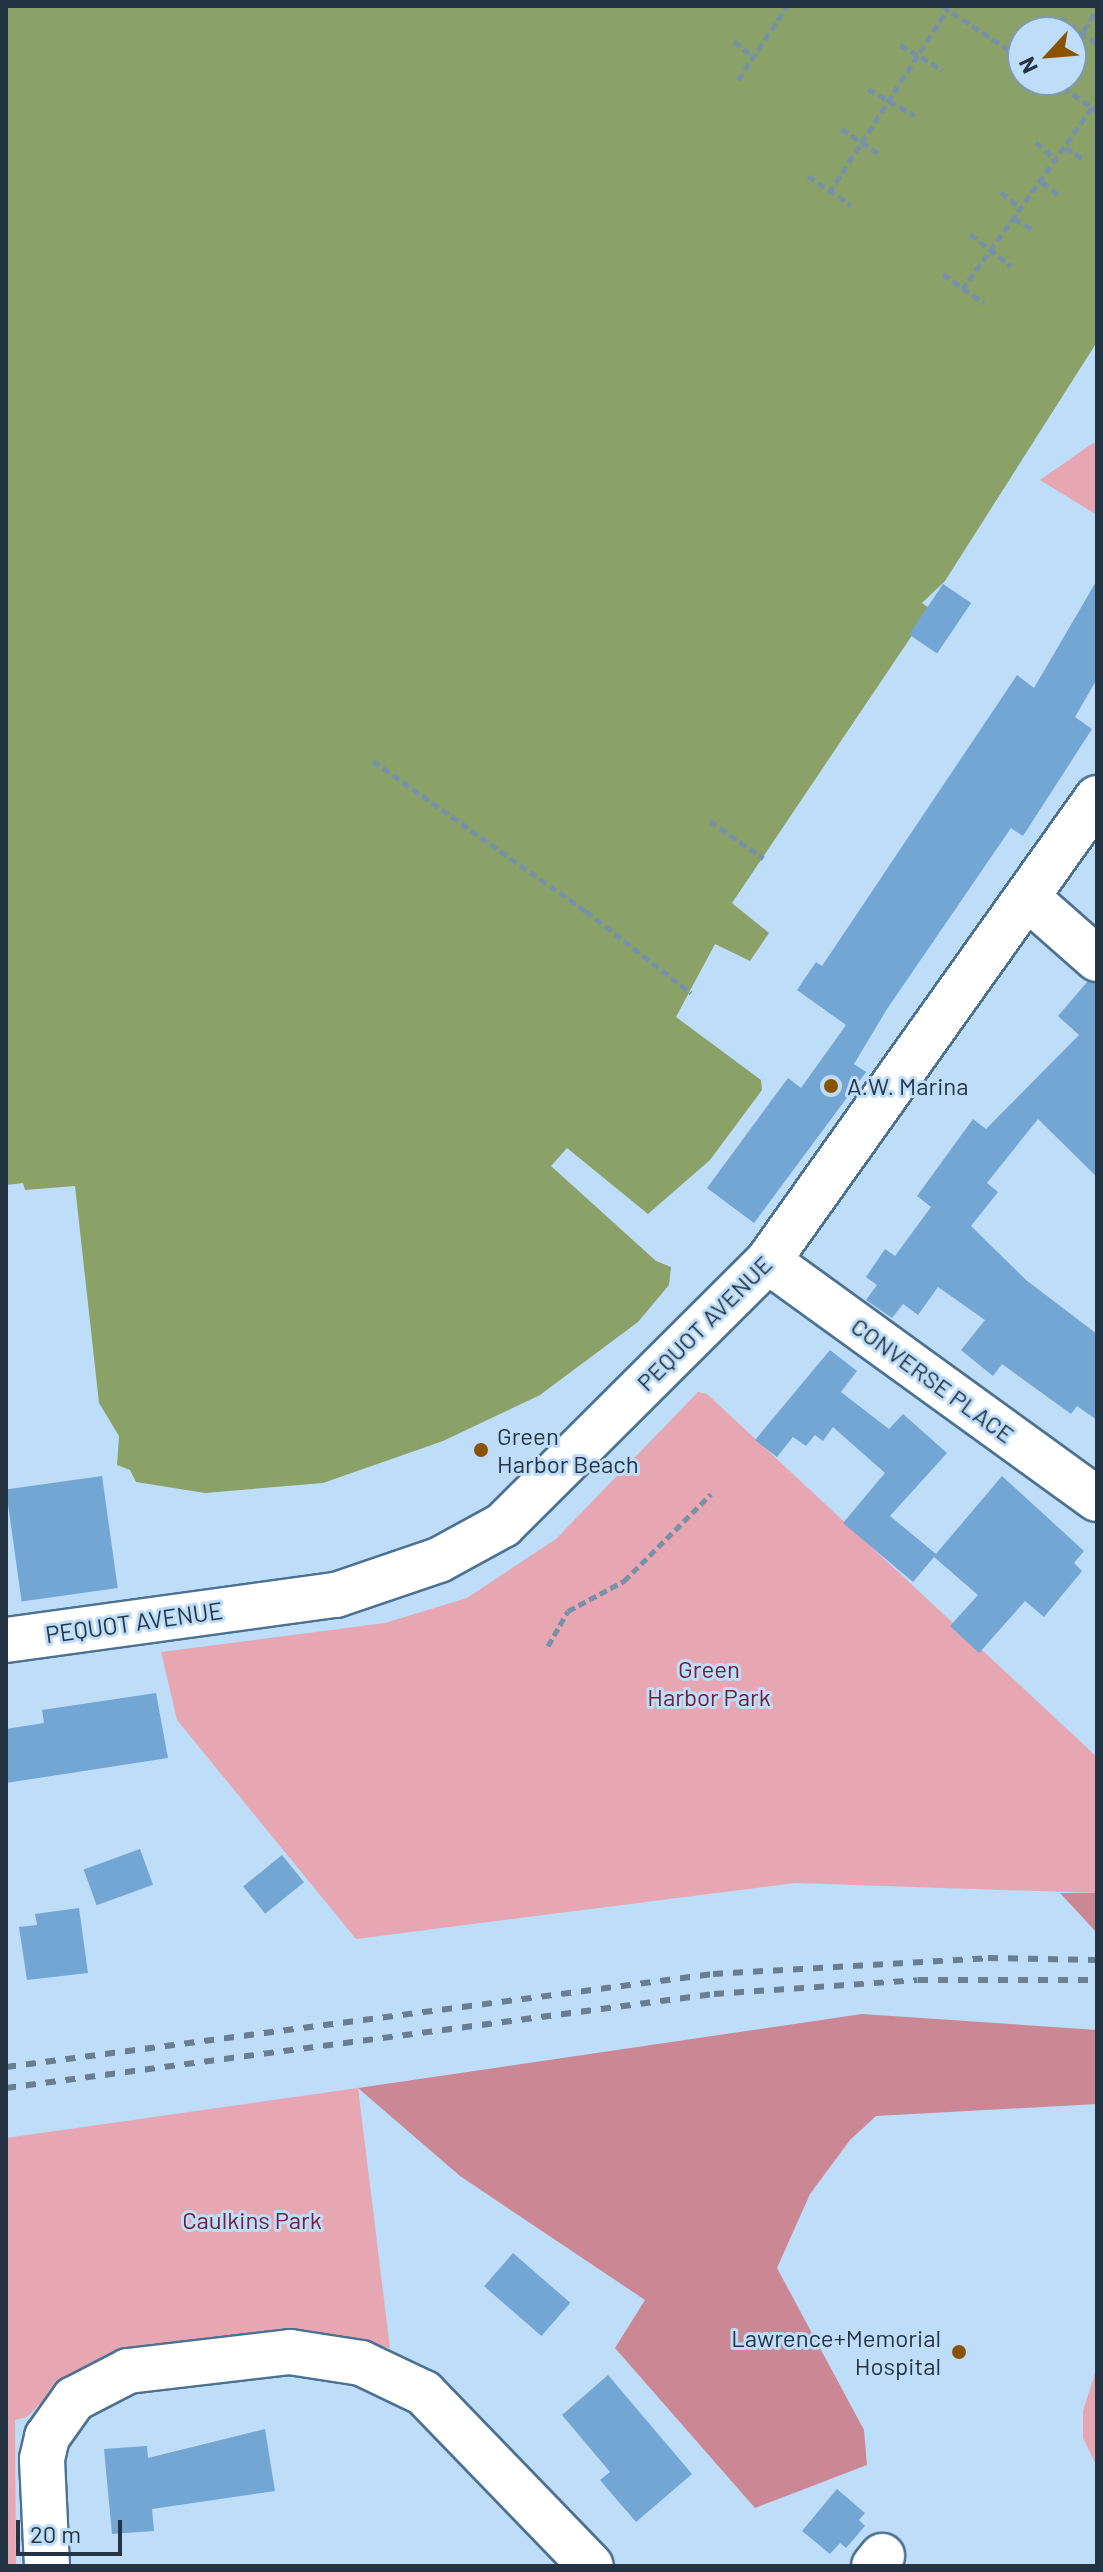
<!DOCTYPE html>
<style>
body{margin:0}
#map{position:relative;width:1103px;height:2572px;overflow:hidden;background:#beddf9;font-family:Barlow,sans-serif}
div>[style]{position:absolute}
.green>*{inset:0;background:#e6a7b2}
.forest>*{inset:0;background:#cc8795}
.water>*{inset:0;background:#8aa267}
.building>*{inset:0;background:#74a6d4;transform-origin:0 0}
.path>*{height:5px;margin-top:-2.5px;transform-origin:0;background:repeating-linear-gradient(90deg,#7991a7 0 8px,transparent 0 12px)}
.roads{filter:drop-shadow(2px 0 #4d7191) drop-shadow(-2px 0 #4d7191) drop-shadow(0 2px #4d7191) drop-shadow(0 -2px #4d7191)}
.minor>*{height:44px;margin:-22px;padding:0 22px;transform-origin:22px;border-radius:22px;background:#fff}
.rail>*{height:6px;margin-top:-3px;transform-origin:0;background:repeating-linear-gradient(90deg,#687f93 0 10px,transparent 0 20px)}
.dots>*{width:22px;height:22px;translate:-50% -50%;box-sizing:border-box;border:4px solid #beddf9;border-radius:50%}
span{translate:-50% -50%;white-space:nowrap;text-align:center;line-height:1.15;-webkit-text-stroke:6px #beddf9;paint-order:stroke}
.poi-label{font-size:24px;color:#243442}
.left{translate:0 -50%;text-align:left}
.right{translate:-100% -50%;text-align:right}
.street-label{font-size:24px;color:#243442}
.park-label{font-size:24px;color:#722038}
.frame{position:absolute;inset:0;border:8px solid #243442;pointer-events:none}
.north{position:absolute;left:1007px;top:16px;width:80px;height:80px;box-sizing:border-box;background:#beddf9;border:2px solid #8099b0;border-radius:50%;rotate:244deg;font-size:22px;font-weight:700;line-height:32px;text-align:center;color:#243442}
.north::after{content:'';display:block;margin:auto;width:28px;height:36px;background:#8a5304;clip-path:polygon(50% 0,100% 100%,50% 72%,0 100%)}
.scale{position:absolute;left:16px;top:2520px;width:106px;height:36px;box-sizing:border-box;border:4px solid #243442;border-top:0;padding-left:10px;font-size:24px;line-height:28px;white-space:nowrap;color:#243442;-webkit-text-stroke:6px #beddf9;paint-order:stroke}
</style>
<div id="map">
<div class="green">
<div style="clip-path:polygon(1093px 443px,1097px 446px,1097px 515px,1040px 480px)"></div>
<div style="clip-path:polygon(698px 1392px,707px 1394px,1097px 1757px,1097px 1893px,795px 1883px,356px 1939px,177px 1720px,161px 1652px,385px 1623px,467px 1598px,556px 1539px)"></div>
<div style="clip-path:polygon(358px 2088px,390px 2348px,319px 2333px,224px 2338px,62px 2382px,27px 2417px,15px 2420px,16px 2566px,6px 2566px,6px 2138px)"></div>
<div style="clip-path:polygon(1097px 2367px,1097px 2467px,1083px 2438px,1083px 2411px)"></div>
</div>
<div class="forest">
<div style="clip-path:polygon(1060px 1893px,1097px 1893px,1097px 1933px)"></div>
<div style="clip-path:polygon(862px 2014px,1097px 2030px,1097px 2104px,876px 2116px,850px 2140px,810px 2194px,777px 2268px,864px 2430px,867px 2465px,755px 2508px,615px 2348px,645px 2300px,460px 2176px,358px 2088px)"></div>
</div>
<div class="water">
<div style="clip-path:polygon(evenodd,6px 6px,1097px 6px,1097px 342px,945px 581px,922px 603px,929px 608px,917px 628px,732px 903px,769px 933px,750px 961px,715px 944px,676px 1017px,761px 1080px,762px 1090px,710px 1160px,648px 1214px,567px 1148px,551px 1166px,656px 1261px,671px 1267px,669px 1285px,638px 1322px,540px 1395px,443px 1441px,323px 1483px,205px 1493px,136px 1482px,130px 1470px,117px 1465px,119px 1436px,99px 1403px,75px 1186px,25px 1190px,23px 1183px,6px 1185px,6px 6px,1023px 32px,1071px 32px,1071px 80px,1023px 80px,1023px 32px)"></div>
</div>
<div class="building">
<div style="clip-path:polygon(1097px 580px,1097px 679px,1075px 717px,1092px 729px,1023px 836px,1011px 828px,887px 1009px,854px 1064px,866px 1072px,754px 1223px,707px 1188px,788px 1078px,801px 1088px,846px 1025px,797px 990px,816px 962px,822px 966px,1017px 675px,1034px 688px)"></div>
<div style="left:943px;top:584px;width:34px;height:61px;rotate:34deg"></div>
<div style="clip-path:polygon(1088px 981px,1097px 983px,1097px 1177px,1038px 1119px,987px 1183px,998px 1192px,971px 1226px,1026px 1280px,1097px 1334px,1097px 1420px,1077px 1406px,1071px 1414px,1002px 1364px,993px 1376px,961px 1350px,985px 1320px,938px 1287px,918px 1315px,903px 1304px,892px 1318px,866px 1300px,877px 1285px,866px 1277px,885px 1249px,895px 1256px,931px 1207px,917px 1196px,973px 1119px,986px 1129px,1079px 1035px,1058px 1016px)"></div>
<div style="clip-path:polygon(830px 1350px,857px 1371px,841px 1392px,889px 1429px,903px 1414px,947px 1453px,890px 1516px,936px 1554px,1002px 1476px,1084px 1551px,1074px 1563px,1082px 1571px,1044px 1617px,1025px 1601px,979px 1653px,950px 1626px,978px 1595px,934px 1557px,913px 1582px,843px 1523px,885px 1473px,833px 1427px,823px 1441px,815px 1435px,806px 1446px,793px 1437px,777px 1457px,755px 1440px)"></div>
<div style="left:102px;top:1476px;width:113px;height:97px;rotate:82deg"></div>
<div style="clip-path:polygon(156px 1693px,168px 1758px,6px 1783px,6px 1729px,44px 1723px,42px 1710px)"></div>
<div style="left:140px;top:1849px;width:38px;height:60px;rotate:70deg"></div>
<div style="left:282px;top:1855px;width:35px;height:50px;rotate:51deg"></div>
<div style="clip-path:polygon(79px 1908px,88px 1973px,27px 1980px,19px 1927px,37px 1925px,35px 1914px)"></div>
<div style="left:513px;top:2253px;width:76px;height:44px;rotate:41deg"></div>
<div style="clip-path:polygon(608px 2375px,692px 2474px,636px 2522px,600px 2480px,610px 2472px,562px 2415px)"></div>
<div style="clip-path:polygon(265px 2429px,275px 2491px,152px 2509px,154px 2531px,112px 2534px,104px 2449px,147px 2446px,148px 2458px)"></div>
<div style="clip-path:polygon(837px 2489px,865px 2513px,859px 2520px,865px 2526px,846px 2548px,840px 2543px,830px 2554px,802px 2531px)"></div>
</div>
<div class="path">
<div style="left:942px;top:6px;width:97px;rotate:33.2deg"></div>
<div style="left:1060px;top:18px;width:45px;rotate:35.1deg"></div>
<div style="left:734px;top:41px;width:25px;rotate:40deg"></div>
<div style="left:900px;top:45px;width:50px;rotate:30.2deg"></div>
<div style="left:1071px;top:51px;width:49px;rotate:-58.2deg"></div>
<div style="left:738px;top:80px;width:89px;rotate:-56.5deg"></div>
<div style="left:1053px;top:80px;width:54px;rotate:35.2deg"></div>
<div style="left:868px;top:89px;width:53px;rotate:29.5deg"></div>
<div style="left:841px;top:129px;width:48px;rotate:33deg"></div>
<div style="left:1036px;top:142px;width:27px;rotate:42deg"></div>
<div style="left:1065px;top:147px;width:24px;rotate:33deg"></div>
<div style="left:808px;top:176px;width:52px;rotate:34deg"></div>
<div style="left:1042px;top:182px;width:23px;rotate:38deg"></div>
<div style="left:1001px;top:192px;width:27px;rotate:39deg"></div>
<div style="left:829px;top:193px;width:218px;rotate:-57.2deg"></div>
<div style="left:1014px;top:219px;width:23px;rotate:29deg"></div>
<div style="left:970px;top:234px;width:52px;rotate:38deg"></div>
<div style="left:943px;top:274px;width:50px;rotate:35.3deg"></div>
<div style="left:962px;top:290px;width:224px;rotate:-54.5deg"></div>
<div style="left:373px;top:761px;width:261px;rotate:35.2deg"></div>
<div style="left:586px;top:911px;width:133px;rotate:38deg"></div>
<div style="left:710px;top:821px;width:65px;rotate:34.9deg"></div>
<div style="left:548px;top:1646px;width:40px;rotate:-60.3deg"></div>
<div style="left:568px;top:1611px;width:64px;rotate:-28.2deg"></div>
<div style="left:624px;top:1581px;width:123px;rotate:-45deg"></div>
</div>
<div class="roads">
<div class="minor">
<div style="left:1029px;top:899px;width:91px;rotate:41.4deg"></div>
<div style="left:768px;top:1261px;width:406px;rotate:35.9deg"></div>
<div style="left:6px;top:1640px;width:333px;rotate:-7.8deg"></div>
<div style="left:336px;top:1595px;width:109px;rotate:-18.8deg"></div>
<div style="left:439px;top:1560px;width:73px;rotate:-28.7deg"></div>
<div style="left:503px;top:1525px;width:374px;rotate:-44.9deg"></div>
<div style="left:768px;top:1261px;width:568px;rotate:-54.6deg"></div>
<div style="left:47px;top:2566px;width:107px;rotate:-92.7deg"></div>
<div style="left:42px;top:2459px;width:23px;rotate:-77deg"></div>
<div style="left:47px;top:2437px;width:47px;rotate:-54.6deg"></div>
<div style="left:74px;top:2399px;width:61px;rotate:-27.4deg"></div>
<div style="left:128px;top:2371px;width:163px;rotate:-6.7deg"></div>
<div style="left:290px;top:2352px;width:72px;rotate:8.8deg"></div>
<div style="left:361px;top:2363px;width:70px;rotate:25.5deg"></div>
<div style="left:424px;top:2393px;width:240px;rotate:46deg"></div>
<div style="left:874px;top:2566px;width:13px;rotate:-51deg"></div>
</div>
</div>
<div class="rail">
<div style="left:6px;top:2067px;width:713px;rotate:-7.49deg"></div>
<div style="left:713px;top:1974px;width:275px;rotate:-3.3deg"></div>
<div style="left:988px;top:1958px;width:109px;rotate:1.1deg"></div>
<div style="left:6px;top:2088px;width:714px;rotate:-7.56deg"></div>
<div style="left:714px;top:1994px;width:204px;rotate:-3.9deg"></div>
<div style="left:918px;top:1980px;width:179px"></div>
</div>
<div class="dots">
<div style="left:831px;top:1086px;background:#8a5304"></div>
<div style="left:481px;top:1450px;background:#8a5304"></div>
<div style="left:959px;top:2352px;background:#8a5304"></div>
</div>
<div class="poi-label">
<span class="left" style="left:847px;top:1086px">A.W. Marina</span>
<span class="left" style="left:497px;top:1450px">Green<br>Harbor Beach</span>
<span class="right" style="left:941px;top:2352px">Lawrence+Memorial<br>Hospital</span>
</div>
<div class="street-label">
<span style="left:704px;top:1323px;rotate:-45deg">PEQUOT AVENUE</span>
<span style="left:933px;top:1380px;rotate:36deg">CONVERSE PLACE</span>
<span style="left:134px;top:1622px;rotate:-8deg">PEQUOT AVENUE</span>
</div>
<div class="park-label">
<span style="left:709px;top:1683px">Green<br>Harbor Park</span>
<span style="left:252px;top:2220px">Caulkins Park</span>
</div>
<div class="frame"></div>
<div class="north">N</div>
<div class="scale">20 m</div>
</div>
